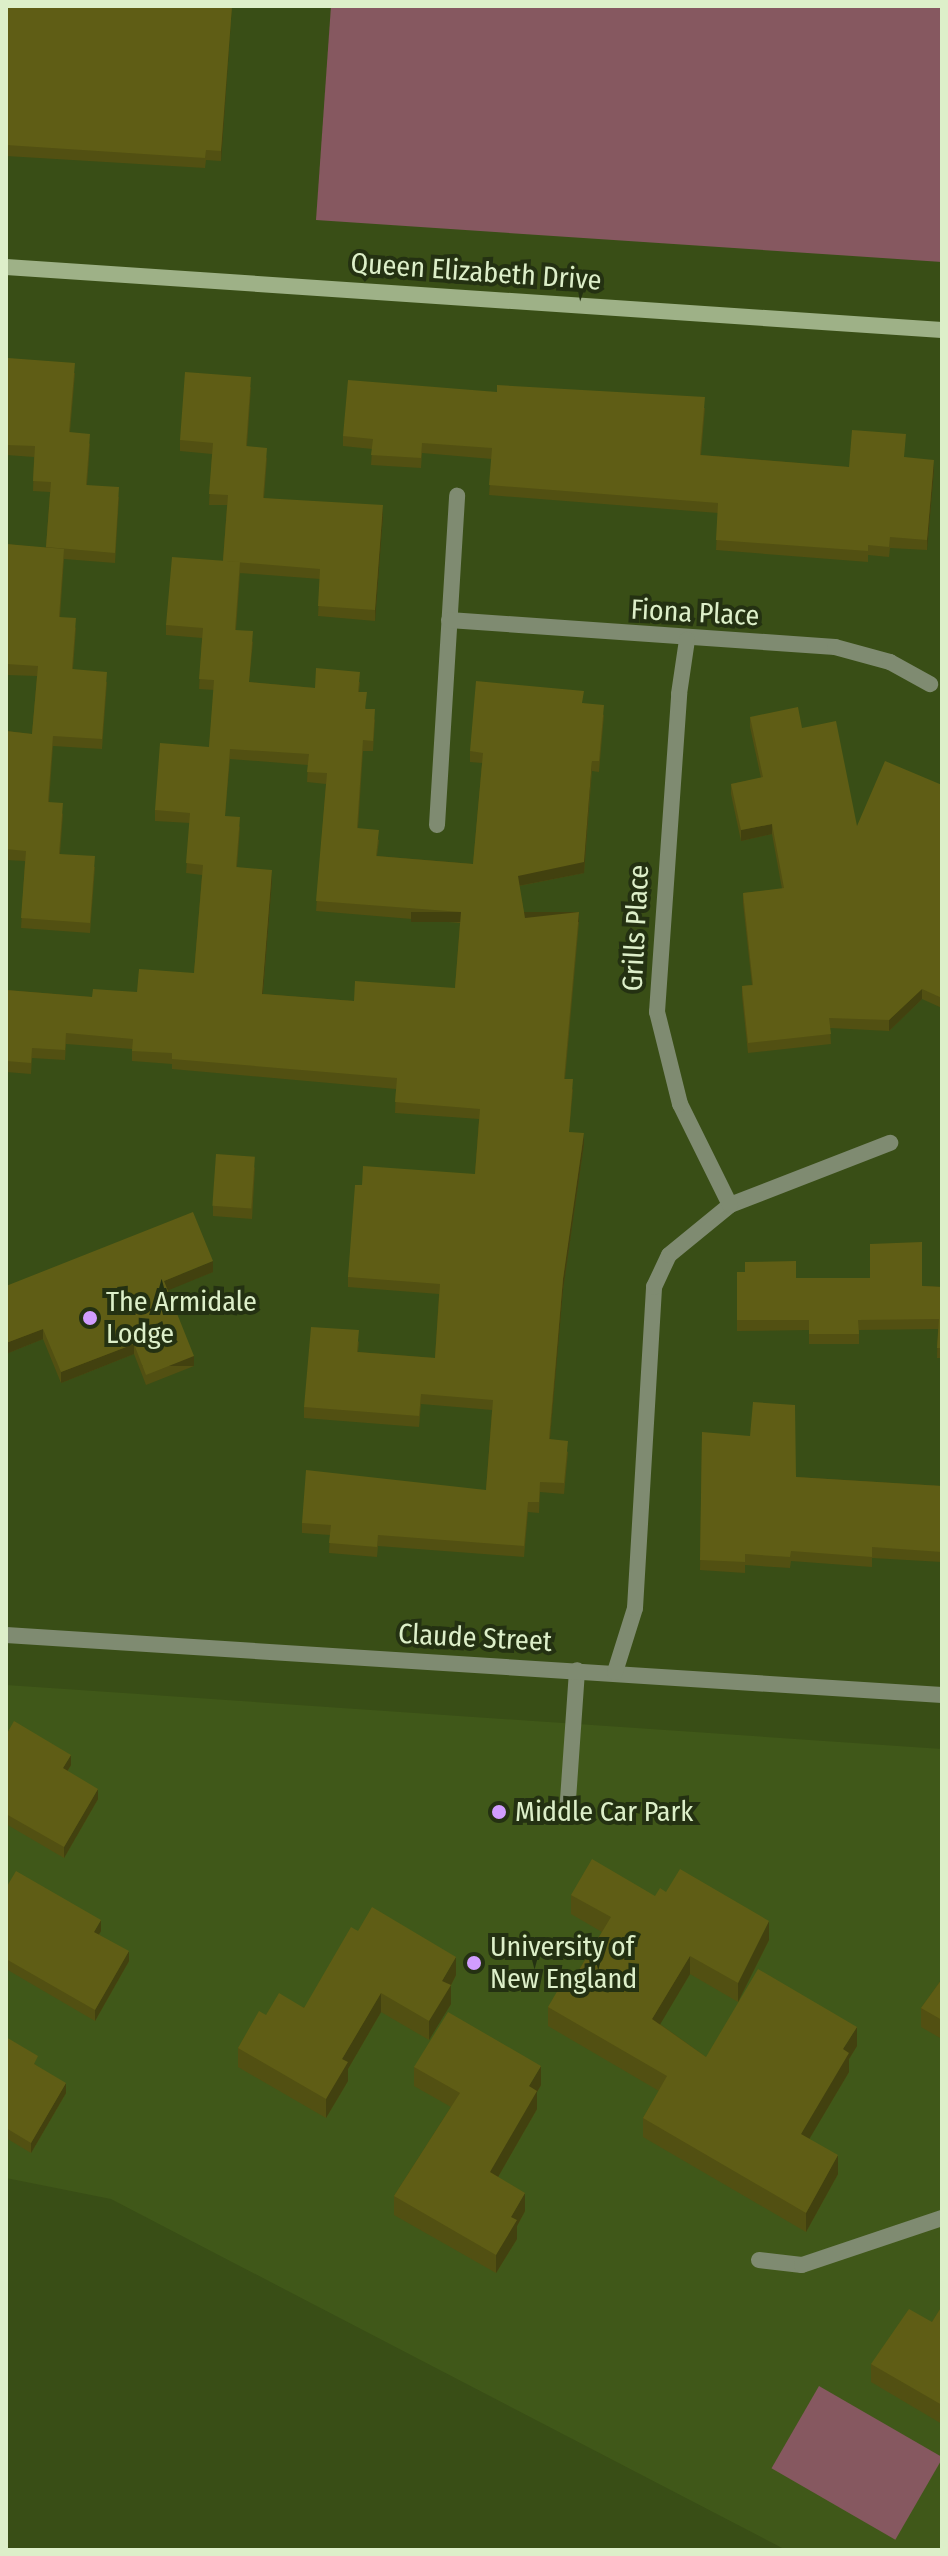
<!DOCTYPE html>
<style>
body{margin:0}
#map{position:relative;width:948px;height:2556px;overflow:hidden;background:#394e16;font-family:"Fira Sans Condensed",sans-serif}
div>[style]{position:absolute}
.built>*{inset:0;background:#405819}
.green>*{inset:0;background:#865860;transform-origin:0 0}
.lane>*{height:16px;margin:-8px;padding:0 8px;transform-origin:8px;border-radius:8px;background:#7f8b71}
.street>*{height:16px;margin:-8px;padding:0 8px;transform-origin:8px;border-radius:8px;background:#7f8b71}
.secondary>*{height:16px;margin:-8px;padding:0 8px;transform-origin:8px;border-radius:8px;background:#9eb187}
.wall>*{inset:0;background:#525012}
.shaded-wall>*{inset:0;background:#42410f;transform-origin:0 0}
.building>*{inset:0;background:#5f5d15;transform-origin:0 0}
.dots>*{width:22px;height:22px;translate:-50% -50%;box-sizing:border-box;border:4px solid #243112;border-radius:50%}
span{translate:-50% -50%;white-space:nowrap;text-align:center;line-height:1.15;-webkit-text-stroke:8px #243112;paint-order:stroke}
.street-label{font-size:28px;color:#ddefc9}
.poi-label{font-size:28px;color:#ddefc9}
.left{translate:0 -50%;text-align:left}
.frame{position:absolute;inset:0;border:8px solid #ddefc9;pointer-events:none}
</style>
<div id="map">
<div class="built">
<div style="clip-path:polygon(6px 1685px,942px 1749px,942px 2550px,786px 2550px,111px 2199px,6px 2178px)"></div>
</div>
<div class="green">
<div style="clip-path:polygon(331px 6px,942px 6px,942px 262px,316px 220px)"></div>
<div style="left:819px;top:2386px;width:143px;height:95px;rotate:30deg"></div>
</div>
<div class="lane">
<div style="left:437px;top:825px;width:330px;rotate:-86.5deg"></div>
<div style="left:567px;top:1814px;width:144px;rotate:-86deg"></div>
<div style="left:759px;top:2260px;width:43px;rotate:6.6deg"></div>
<div style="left:802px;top:2265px;width:148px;rotate:-18.6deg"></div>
</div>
<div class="street">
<div style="left:449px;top:620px;width:387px;rotate:4deg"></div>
<div style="left:835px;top:647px;width:57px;rotate:15.3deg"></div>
<div style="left:890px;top:662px;width:46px;rotate:28.8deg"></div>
<div style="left:730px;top:1205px;width:172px;rotate:-21.2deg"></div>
<div style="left:6px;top:1635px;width:938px;rotate:3.67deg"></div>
<div style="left:615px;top:1672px;width:67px;rotate:-72.6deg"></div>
<div style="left:635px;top:1608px;width:322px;rotate:-86.6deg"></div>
<div style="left:654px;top:1287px;width:35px;rotate:-65deg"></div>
<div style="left:669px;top:1255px;width:79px;rotate:-39.3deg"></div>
<div style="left:730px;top:1205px;width:113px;rotate:-116.3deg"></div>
<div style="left:680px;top:1104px;width:95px;rotate:-104deg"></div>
<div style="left:657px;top:1012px;width:319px;rotate:-86deg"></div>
<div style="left:679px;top:694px;width:55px;rotate:-81.6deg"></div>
</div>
<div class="secondary">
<div style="left:6px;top:267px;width:938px;rotate:3.85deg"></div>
</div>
<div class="wall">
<div style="clip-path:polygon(6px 6px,232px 6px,221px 161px,206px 160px,205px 168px,6px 156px)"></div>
<div style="clip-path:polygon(75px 373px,70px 432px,90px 444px,87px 485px,119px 497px,115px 563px,64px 559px,60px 617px,76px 628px,73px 669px,107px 682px,102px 749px,53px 746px,49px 802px,63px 814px,60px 854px,95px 867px,90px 933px,21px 928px,25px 861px,6px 860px,6px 731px,32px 734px,37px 676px,6px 675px,6px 544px,46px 548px,50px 492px,33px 491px,34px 457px,6px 455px,6px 381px)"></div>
<div style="clip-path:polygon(evenodd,251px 387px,247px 446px,267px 458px,264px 498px,383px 515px,375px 621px,318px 616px,320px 579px,240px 573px,236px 630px,253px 642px,249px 682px,315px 688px,360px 682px,359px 692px,366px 709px,375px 720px,373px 751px,363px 751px,358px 828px,379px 840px,377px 856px,473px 864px,482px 763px,470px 762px,470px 751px,583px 703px,604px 715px,599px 772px,592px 771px,584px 873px,519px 886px,525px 918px,579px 922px,565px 1079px,573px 1090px,569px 1132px,584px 1144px,563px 1290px,550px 1439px,568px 1452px,564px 1494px,540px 1492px,539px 1513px,528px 1512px,524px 1557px,378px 1546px,377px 1557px,329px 1553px,330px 1535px,302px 1533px,302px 1523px,486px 1490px,492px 1410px,421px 1404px,419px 1427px,304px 1418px,304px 1407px,359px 1341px,358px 1352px,435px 1358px,439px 1294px,348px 1287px,348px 1277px,362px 1185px,475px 1174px,479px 1119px,395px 1113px,396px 1089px,172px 1069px,172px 1064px,132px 1061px,132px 1049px,66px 1044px,65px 1060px,32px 1058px,31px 1074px,6px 1072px,6px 990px,92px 997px,137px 992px,194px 973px,202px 875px,186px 873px,190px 823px,155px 821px,155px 810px,209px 747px,214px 690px,199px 689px,202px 638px,166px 635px,166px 625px,223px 561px,227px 505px,209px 505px,212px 454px,180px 451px,180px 440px,251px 387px,230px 759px,308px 765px,307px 782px,326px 784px,316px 911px,460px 923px,455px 988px,354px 1001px,263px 994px,272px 880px,237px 867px,240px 827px,225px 816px,230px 759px)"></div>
<div style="clip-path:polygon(497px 392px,705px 408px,701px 455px,849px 467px,905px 457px,934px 470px,927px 550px,890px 548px,889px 557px,868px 555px,868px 562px,716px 550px,718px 513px,489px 495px,492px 459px,422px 453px,421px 468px,371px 465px,372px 449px,343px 446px,343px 436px)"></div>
<div style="clip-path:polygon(750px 717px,802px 728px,857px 826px,942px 785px,942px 1008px,922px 999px,889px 1031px,830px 1028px,831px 1044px,748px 1053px,742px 996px,742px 986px,752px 985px,743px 903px,743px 893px,782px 889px,772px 834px,741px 841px,731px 794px,731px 784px,761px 778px,750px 727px)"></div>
<div style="clip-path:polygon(255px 1167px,252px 1219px,213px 1216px,213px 1206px)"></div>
<div style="clip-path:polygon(213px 1272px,167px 1290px,194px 1366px,146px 1385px,134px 1354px,61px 1383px,43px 1339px,6px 1354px,6px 1286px)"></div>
<div style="clip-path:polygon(737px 1272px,796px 1278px,942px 1287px,942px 1358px,937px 1358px,938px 1329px,859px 1330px,859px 1344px,809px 1344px,809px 1330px,737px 1331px)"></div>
<div style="clip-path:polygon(702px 1432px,796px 1477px,942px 1486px,942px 1562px,872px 1558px,872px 1567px,791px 1561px,790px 1568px,745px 1565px,745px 1573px,700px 1570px)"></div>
<div style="clip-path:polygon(6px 1735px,71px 1765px,67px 1771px,98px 1799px,64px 1858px,6px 1824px)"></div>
<div style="clip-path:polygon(6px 1888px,101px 1931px,99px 1934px,129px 1961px,95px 2021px,6px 1969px)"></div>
<div style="clip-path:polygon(666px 1892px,769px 1940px,738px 2002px,690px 1974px,660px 2024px,706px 2057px,857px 2046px,849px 2059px,849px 2072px,809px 2139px,838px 2174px,806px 2232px,643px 2137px,643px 2118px,659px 2091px,548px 2026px,548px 2007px,576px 1975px,602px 1932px,571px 1914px,571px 1895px,655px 1896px)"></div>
<div style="clip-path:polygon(456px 1975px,451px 1985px,451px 2004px,429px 2040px,381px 2012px,348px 2069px,348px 2081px,326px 2118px,238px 2067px,238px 2048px,266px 2015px)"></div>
<div style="clip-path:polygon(942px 1979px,942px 2039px,921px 2027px,921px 2008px)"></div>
<div style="clip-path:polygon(6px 2037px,66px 2093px,31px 2153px,6px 2138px)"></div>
<div style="clip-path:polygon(414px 2067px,541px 2085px,537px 2092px,537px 2109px,498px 2177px,525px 2211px,517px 2226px,517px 2239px,496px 2273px,394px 2215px,394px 2196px,451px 2107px,414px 2086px)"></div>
<div style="clip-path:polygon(942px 2306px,942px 2424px,871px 2382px,871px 2364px,932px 2322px)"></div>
</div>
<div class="shaded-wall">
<div style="clip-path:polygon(232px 6px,221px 161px,221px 151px)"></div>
<div style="clip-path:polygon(934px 460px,934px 470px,927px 550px,927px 540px)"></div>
<div style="clip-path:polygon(383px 505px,383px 515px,375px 621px,375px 610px)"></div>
<div style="clip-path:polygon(592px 761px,584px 873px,518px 886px,518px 876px)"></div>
<div style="clip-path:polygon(772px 824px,772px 834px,741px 841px,741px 830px)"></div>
<div style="clip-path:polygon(272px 870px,272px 880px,262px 1004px,262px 994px)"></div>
<div style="left:579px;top:912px;width:10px;height:168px;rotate:90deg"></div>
<div style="clip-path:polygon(922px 989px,922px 999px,889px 1031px,889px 1020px)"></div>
<div style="clip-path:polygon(584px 1133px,584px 1144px,563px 1290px,549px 1450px,563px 1279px)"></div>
<div style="clip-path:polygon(213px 1261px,213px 1272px,164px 1292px,164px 1281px)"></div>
<div style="clip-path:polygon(43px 1329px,43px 1339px,6px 1354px,6px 1343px)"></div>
<div style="clip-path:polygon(134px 1344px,134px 1354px,61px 1383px,61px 1372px)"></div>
<div style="left:194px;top:1356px;width:10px;height:52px;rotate:90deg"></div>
<div style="clip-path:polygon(71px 1755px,71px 1765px,63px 1778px,63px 1768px)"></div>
<div style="clip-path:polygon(98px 1789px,98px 1799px,64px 1858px,64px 1847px)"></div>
<div style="clip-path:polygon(101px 1920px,101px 1931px,94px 1942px,94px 1932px)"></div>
<div style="clip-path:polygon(769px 1921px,769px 1940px,738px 2002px,738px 1983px)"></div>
<div style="clip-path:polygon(129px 1951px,129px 1961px,95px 2021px,95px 2010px)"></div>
<div style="clip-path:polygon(690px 1956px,690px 1974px,652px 2038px,652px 2019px)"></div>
<div style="clip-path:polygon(456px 1957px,456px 1975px,451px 1985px,451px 2004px,429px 2040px,429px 2021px,442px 1981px)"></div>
<div style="clip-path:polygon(381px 1993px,381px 2012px,348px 2069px,348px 2081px,326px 2118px,326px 2099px,342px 2059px)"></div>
<div style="clip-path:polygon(857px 2027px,857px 2046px,849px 2059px,849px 2072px,801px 2153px,801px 2134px,843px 2049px)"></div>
<div style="clip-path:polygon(541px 2066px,541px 2085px,537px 2092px,537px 2109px,490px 2191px,490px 2172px,529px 2086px)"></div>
<div style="clip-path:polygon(66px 2083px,66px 2093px,31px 2153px,31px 2143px)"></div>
<div style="clip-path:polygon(838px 2155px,838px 2174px,806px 2232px,806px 2213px)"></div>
<div style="clip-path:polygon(525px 2193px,525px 2211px,517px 2226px,517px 2239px,496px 2273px,496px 2255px,511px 2217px)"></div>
</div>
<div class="building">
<div style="clip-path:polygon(6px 6px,232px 6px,221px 151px,206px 150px,205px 158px,6px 145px)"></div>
<div style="clip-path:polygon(8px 358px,75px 363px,69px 432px,90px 434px,86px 485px,119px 487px,115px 553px,46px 547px,51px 482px,33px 481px,35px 446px,6px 445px,6px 381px)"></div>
<div style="clip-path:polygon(185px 372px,251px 377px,246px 446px,267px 448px,263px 498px,383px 505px,375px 610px,318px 606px,320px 569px,223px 561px,228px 495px,209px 494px,213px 443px,180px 440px)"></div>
<div style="clip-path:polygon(348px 380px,497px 392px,497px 385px,705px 397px,700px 455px,849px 467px,852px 430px,906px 434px,904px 457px,934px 460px,927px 540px,890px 537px,889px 547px,868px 545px,868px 551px,716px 540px,718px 503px,489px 485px,492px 448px,422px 443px,421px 458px,371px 455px,373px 439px,343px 436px)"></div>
<div style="clip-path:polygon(6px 544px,64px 549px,59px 617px,76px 618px,72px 669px,107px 672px,102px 739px,53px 736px,48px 802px,63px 803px,59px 854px,95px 856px,90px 923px,21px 918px,26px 851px,6px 849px,6px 731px,32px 734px,38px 666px,6px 664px)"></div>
<div style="clip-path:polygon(evenodd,172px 557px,240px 562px,235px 630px,253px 631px,249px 682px,315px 688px,316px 668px,360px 672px,358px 692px,367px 692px,365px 709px,375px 709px,373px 741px,363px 740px,357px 828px,379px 830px,376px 856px,473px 864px,483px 753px,470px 751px,476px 681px,584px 691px,582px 703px,604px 705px,599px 761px,592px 761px,584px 862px,518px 876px,525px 918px,579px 912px,564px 1079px,573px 1079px,569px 1132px,584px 1133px,563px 1279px,549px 1439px,568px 1441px,564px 1483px,540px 1482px,539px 1502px,528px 1502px,524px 1546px,378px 1535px,377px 1547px,329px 1543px,331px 1525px,302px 1523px,306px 1470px,486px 1490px,493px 1400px,421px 1394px,419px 1416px,304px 1407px,311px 1327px,359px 1330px,357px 1352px,435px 1358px,440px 1284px,348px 1277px,355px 1185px,362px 1185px,363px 1166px,475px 1174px,480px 1109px,395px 1102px,397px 1078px,172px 1059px,172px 1053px,132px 1051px,133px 1039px,66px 1033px,65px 1050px,32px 1048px,31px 1063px,6px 1061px,6px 990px,92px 997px,93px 989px,137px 992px,139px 969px,194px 973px,203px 865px,186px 863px,190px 813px,155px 810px,160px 743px,209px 747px,214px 680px,199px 679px,203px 628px,166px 625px,172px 557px,230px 749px,309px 754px,307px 772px,327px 773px,316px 901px,461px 912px,455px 988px,355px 981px,354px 1001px,262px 994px,272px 870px,236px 867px,240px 817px,225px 816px,230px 749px)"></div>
<div style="clip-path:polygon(798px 707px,802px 728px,836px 721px,857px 826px,885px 761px,942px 785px,942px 998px,922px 989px,889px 1020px,829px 1018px,831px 1034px,748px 1043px,742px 986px,753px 985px,743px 893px,784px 888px,772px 824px,741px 830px,731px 784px,763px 777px,750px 717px)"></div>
<div style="left:216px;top:1154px;width:39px;height:52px;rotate:4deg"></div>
<div style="clip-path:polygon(193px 1212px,213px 1261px,164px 1281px,194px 1356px,146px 1375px,134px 1344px,61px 1372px,43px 1329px,6px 1343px,6px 1286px)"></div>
<div style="clip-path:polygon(922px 1242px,922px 1286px,942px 1287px,942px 1348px,937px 1348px,939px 1319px,858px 1320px,859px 1334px,809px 1334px,809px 1320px,737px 1320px,737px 1272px,745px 1272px,745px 1262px,796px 1261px,796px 1278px,870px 1278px,870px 1244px)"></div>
<div style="clip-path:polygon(753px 1402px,795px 1405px,796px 1477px,942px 1486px,942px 1552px,872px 1547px,872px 1557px,791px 1551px,790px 1557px,745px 1554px,745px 1562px,700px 1560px,702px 1432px,750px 1436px)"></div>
<div style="clip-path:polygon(14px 1721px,71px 1755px,63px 1768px,98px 1789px,64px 1847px,6px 1814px,6px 1735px)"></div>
<div style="clip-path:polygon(592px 1859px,655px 1896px,660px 1888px,666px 1892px,680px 1869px,769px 1921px,738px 1983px,690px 1956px,652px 2019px,706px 2057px,758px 1969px,857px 2027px,843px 2049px,849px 2053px,801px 2134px,838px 2155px,806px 2213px,643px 2118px,667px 2076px,548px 2007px,569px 1971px,576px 1975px,611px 1917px,571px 1895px)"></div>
<div style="clip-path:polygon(16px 1871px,101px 1920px,94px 1932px,129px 1951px,95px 2010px,6px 1959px,6px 1888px)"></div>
<div style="clip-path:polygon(372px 1907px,456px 1957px,442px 1981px,451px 1985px,429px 2021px,381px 1993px,342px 2059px,348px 2062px,326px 2099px,238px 2048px,259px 2011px,266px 2015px,279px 1993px,304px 2008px,351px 1927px,358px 1931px)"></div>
<div style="clip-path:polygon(942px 1979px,942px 2020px,921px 2008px)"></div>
<div style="clip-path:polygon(448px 2012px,541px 2066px,529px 2086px,537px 2091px,490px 2172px,525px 2193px,511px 2217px,517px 2220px,496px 2255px,394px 2196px,460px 2093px,414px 2067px)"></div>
<div style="clip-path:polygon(6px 2037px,38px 2056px,34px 2064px,66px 2083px,31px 2143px,6px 2128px)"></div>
<div style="clip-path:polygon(942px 2306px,942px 2405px,871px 2364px,909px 2309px,932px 2322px)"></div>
</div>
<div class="dots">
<div style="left:90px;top:1318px;background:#d19dfe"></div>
<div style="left:499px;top:1812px;background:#d19dfe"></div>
<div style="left:474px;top:1963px;background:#d19dfe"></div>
</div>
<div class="street-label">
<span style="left:476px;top:272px;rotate:4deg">Queen Elizabeth Drive</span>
<span style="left:695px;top:613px;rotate:3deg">Fiona Place</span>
<span style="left:636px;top:928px;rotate:-87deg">Grills Place</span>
<span style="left:475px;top:1638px;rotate:3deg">Claude Street</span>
</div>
<div class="poi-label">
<span class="left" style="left:106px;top:1318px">The Armidale<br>Lodge</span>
<span class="left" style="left:515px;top:1812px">Middle Car Park</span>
<span class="left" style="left:490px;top:1963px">University of<br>New England</span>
</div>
<div class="frame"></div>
</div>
